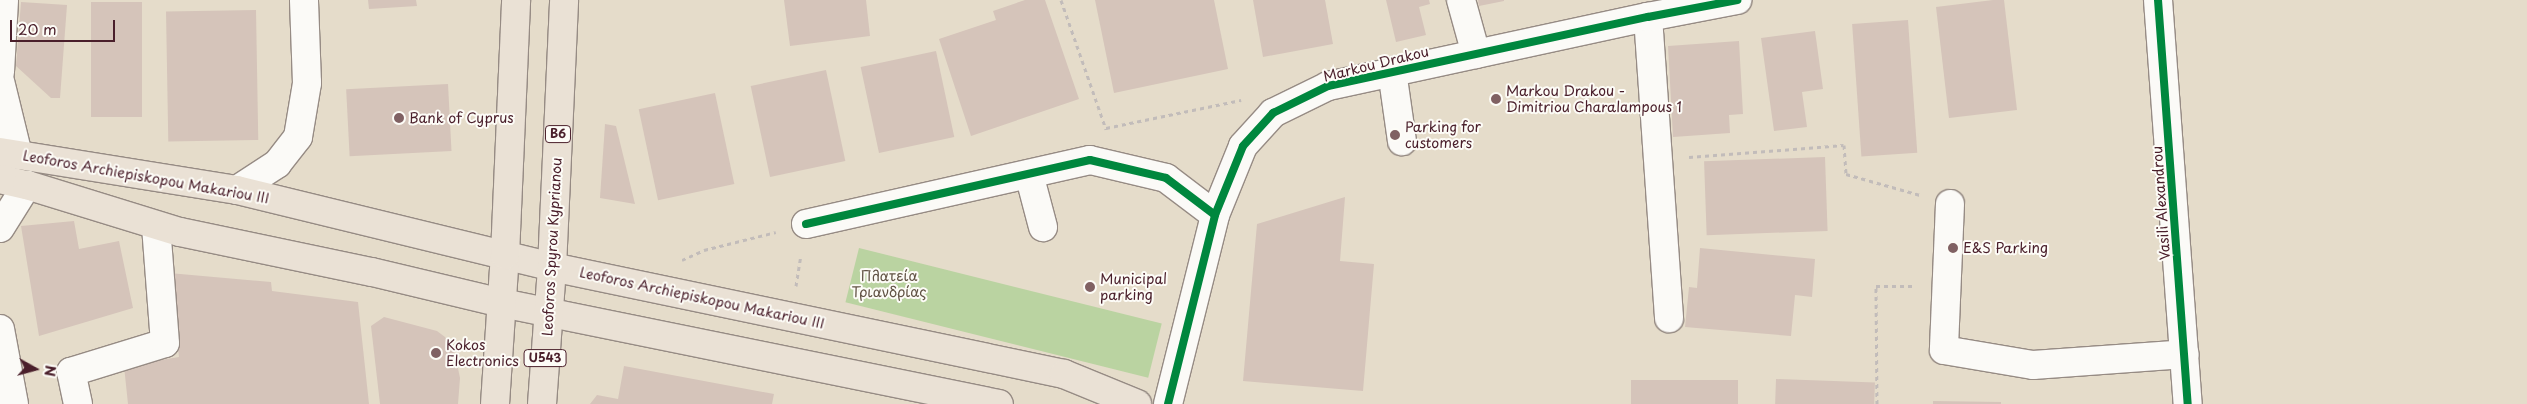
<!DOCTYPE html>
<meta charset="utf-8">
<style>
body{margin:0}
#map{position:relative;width:2527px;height:404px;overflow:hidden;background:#e5dcca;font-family:"Playpen Sans",sans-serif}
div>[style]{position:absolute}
.green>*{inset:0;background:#bad3a1;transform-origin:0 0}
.building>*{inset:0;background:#d5c4ba;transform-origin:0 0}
.path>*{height:3px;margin-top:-1.5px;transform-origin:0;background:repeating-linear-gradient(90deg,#c2bcba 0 4px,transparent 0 8px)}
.roads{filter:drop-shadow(1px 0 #968b84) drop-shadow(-1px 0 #968b84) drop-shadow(0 1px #968b84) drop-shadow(0 -1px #968b84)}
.minor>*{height:28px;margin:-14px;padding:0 14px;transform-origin:14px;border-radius:14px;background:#fbfaf7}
.major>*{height:28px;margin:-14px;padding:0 14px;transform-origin:14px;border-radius:14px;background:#eae1d5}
.cycleway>*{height:8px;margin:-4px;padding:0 4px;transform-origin:4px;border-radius:4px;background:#00873e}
.dots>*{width:14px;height:14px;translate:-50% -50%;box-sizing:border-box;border:2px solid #fdfcf7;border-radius:50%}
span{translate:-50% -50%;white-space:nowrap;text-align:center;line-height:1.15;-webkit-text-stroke:4px #fdfcf7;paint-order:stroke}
.shield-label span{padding:1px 4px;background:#fdfcf7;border:1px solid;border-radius:4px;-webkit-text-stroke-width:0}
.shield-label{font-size:12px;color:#4a1f2b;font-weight:700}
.street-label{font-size:14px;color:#4a1f2b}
.poi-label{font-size:14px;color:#4a1f2b}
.left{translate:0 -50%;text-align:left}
.park-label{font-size:14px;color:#615344}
.north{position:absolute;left:10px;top:344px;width:50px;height:50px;-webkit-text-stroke:4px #fdfcf7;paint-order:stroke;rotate:97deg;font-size:14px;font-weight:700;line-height:20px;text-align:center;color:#4a1f2b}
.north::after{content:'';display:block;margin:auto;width:18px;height:22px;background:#4a1f2b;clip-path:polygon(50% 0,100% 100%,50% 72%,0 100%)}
.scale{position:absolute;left:10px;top:20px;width:105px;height:22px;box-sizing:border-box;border:2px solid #4a1f2b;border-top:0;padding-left:6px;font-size:15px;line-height:18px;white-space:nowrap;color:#4a1f2b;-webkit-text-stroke:4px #fdfcf7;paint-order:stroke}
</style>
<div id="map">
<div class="green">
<div style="left:859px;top:248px;width:312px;height:56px;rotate:14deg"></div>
</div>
<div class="building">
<div style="clip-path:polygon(368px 0,416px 0,417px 6px,369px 9px)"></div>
<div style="clip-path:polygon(784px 0,866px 0,870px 36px,790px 46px)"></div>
<div style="clip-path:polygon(1025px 0,1045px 0,1079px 99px,971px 136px,939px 39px,996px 20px,993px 11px)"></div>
<div style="clip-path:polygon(1095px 0,1214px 0,1228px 69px,1114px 93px)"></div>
<div style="clip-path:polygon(1253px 0,1325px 0,1333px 44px,1263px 57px)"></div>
<div style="clip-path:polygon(1386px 0,1429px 0,1430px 4px,1419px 7px,1426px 35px,1396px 42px)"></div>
<div style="clip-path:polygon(1478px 0,1504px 0,1504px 1px,1479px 6px)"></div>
<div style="clip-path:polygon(1993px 0,2004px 0,2017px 110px,1949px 118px,1936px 7px)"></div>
<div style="clip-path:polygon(21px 2px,67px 5px,60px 98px,51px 98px,16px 66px)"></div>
<div style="left:91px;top:2px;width:51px;height:115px"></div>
<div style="left:256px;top:10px;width:130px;height:90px;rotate:89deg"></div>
<div style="left:1908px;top:20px;width:133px;height:56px;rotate:86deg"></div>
<div style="clip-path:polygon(1815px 31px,1823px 89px,1802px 92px,1807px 127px,1774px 131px,1761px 38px)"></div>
<div style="clip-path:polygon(1739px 41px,1743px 114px,1729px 115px,1730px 133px,1673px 137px,1668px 46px)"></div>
<div style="left:936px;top:51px;width:88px;height:77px;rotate:78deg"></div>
<div style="left:826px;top:70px;width:93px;height:77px;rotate:78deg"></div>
<div style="left:448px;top:84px;width:67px;height:102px;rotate:87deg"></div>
<div style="left:715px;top:93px;width:93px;height:78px;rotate:78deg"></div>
<div style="clip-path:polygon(605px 124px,616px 126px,635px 204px,600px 198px)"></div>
<div style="left:1825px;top:157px;width:74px;height:121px;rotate:88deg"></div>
<div style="clip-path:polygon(1345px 197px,1340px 261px,1374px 264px,1363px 391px,1243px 381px,1257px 224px)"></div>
<div style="clip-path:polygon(74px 221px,79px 249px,119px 241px,133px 308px,39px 336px,21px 226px)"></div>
<div style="clip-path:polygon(1700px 248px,1815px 259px,1812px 297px,1795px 295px,1791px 336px,1685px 327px,1689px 287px,1697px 288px)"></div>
<div style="clip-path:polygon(169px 273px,271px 282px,272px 291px,358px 302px,369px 404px,128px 404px,124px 366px,179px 357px)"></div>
<div style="clip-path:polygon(384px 317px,437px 331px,445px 337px,455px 354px,460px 378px,458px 404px,380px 404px,371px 326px)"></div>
<div style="clip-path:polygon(624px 366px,774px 394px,772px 404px,590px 404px,597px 395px,618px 399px)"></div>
<div style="left:1776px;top:379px;width:99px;height:25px;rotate:2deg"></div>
<div style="left:1738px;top:380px;width:24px;height:107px;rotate:90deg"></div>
<div style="clip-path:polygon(1933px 401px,2001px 402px,2001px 404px,1933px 404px)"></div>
</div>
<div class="path">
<div style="left:1061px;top:0;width:137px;rotate:70.8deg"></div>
<div style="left:1106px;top:128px;width:138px;rotate:-11.7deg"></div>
<div style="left:1689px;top:157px;width:155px;rotate:-4.4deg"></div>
<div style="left:1844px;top:145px;width:29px;rotate:86deg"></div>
<div style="left:1846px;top:174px;width:77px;rotate:15.8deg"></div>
<div style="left:682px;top:260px;width:24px;rotate:-24deg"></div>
<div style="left:704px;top:250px;width:74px;rotate:-14deg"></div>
<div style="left:796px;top:286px;width:31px;rotate:-81deg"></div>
<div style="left:1877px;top:404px;width:118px;rotate:-90.5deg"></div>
<div style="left:1876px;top:286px;width:39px"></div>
</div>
<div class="roads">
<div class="minor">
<div style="left:1461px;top:0;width:56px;rotate:74.5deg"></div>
<div style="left:2158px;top:0;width:405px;rotate:85.8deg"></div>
<div style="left:1648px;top:17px;width:302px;rotate:86deg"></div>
<div style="left:1392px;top:71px;width:71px;rotate:81.9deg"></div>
<div style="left:0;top:72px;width:72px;rotate:-86.8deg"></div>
<div style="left:0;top:81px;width:76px;rotate:76.3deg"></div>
<div style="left:1029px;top:174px;width:55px;rotate:75.2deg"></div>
<div style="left:237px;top:190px;width:48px;rotate:-33deg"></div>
<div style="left:277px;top:164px;width:34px;rotate:-52deg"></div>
<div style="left:298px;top:137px;width:55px;rotate:-80.5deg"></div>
<div style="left:307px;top:83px;width:83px;rotate:-92.1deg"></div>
<div style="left:1950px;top:204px;width:146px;rotate:92.4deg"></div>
<div style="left:1944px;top:350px;width:90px;rotate:9.6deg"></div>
<div style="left:2033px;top:365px;width:152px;rotate:-4.1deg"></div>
<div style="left:806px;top:224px;width:291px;rotate:-12.7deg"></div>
<div style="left:1090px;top:160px;width:78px;rotate:13.3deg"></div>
<div style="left:1166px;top:178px;width:61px;rotate:37.1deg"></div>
<div style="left:0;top:228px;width:51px;rotate:-57.9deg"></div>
<div style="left:0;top:329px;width:76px;rotate:79.4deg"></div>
<div style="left:78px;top:404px;width:33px;rotate:-102deg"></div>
<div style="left:71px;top:372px;width:98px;rotate:-17.1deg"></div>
<div style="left:165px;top:343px;width:117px;rotate:-94.4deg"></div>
<div style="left:1168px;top:404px;width:195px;rotate:-76deg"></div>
<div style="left:1215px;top:215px;width:74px;rotate:-67.9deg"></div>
<div style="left:1243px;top:146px;width:45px;rotate:-47.7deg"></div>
<div style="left:1273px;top:113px;width:61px;rotate:-26.1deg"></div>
<div style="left:1328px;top:86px;width:327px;rotate:-12.2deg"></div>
<div style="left:1648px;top:17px;width:91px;rotate:-10.8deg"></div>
</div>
<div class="major">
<div style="left:0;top:152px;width:240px;rotate:9.1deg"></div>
<div style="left:237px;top:190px;width:324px;rotate:13.7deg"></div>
<div style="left:552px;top:267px;width:523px;rotate:11.8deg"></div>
<div style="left:1064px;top:374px;width:79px;rotate:22.3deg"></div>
<div style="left:0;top:179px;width:28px;rotate:13deg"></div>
<div style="left:27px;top:185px;width:160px;rotate:17.1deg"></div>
<div style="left:180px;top:232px;width:196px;rotate:11.8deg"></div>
<div style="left:372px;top:272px;width:134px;rotate:13.4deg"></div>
<div style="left:502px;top:303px;width:507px;rotate:11.49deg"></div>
<div style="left:495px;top:404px;width:149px;rotate:-86.2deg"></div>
<div style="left:505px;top:255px;width:255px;rotate:-87.5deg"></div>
<div style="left:542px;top:404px;width:137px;rotate:-85.8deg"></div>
<div style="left:552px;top:267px;width:267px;rotate:-87.4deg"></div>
</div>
</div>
<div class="cycleway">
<div style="left:2158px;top:0;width:405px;rotate:85.8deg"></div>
<div style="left:806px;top:224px;width:291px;rotate:-12.7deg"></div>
<div style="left:1090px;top:160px;width:78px;rotate:13.3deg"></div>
<div style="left:1166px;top:178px;width:61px;rotate:37.1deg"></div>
<div style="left:1168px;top:404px;width:195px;rotate:-76deg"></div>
<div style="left:1215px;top:215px;width:74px;rotate:-67.9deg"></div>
<div style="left:1243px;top:146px;width:45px;rotate:-47.7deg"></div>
<div style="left:1273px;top:113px;width:61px;rotate:-26.1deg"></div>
<div style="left:1328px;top:86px;width:327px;rotate:-12.2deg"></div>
<div style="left:1648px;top:17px;width:91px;rotate:-10.8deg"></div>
</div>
<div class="dots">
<div style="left:1496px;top:99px;background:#806163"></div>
<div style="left:399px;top:118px;background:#806163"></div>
<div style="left:1395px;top:135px;background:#806163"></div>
<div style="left:1953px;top:248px;background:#806163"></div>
<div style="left:1090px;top:287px;background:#806163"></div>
<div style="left:436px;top:353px;background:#806163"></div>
</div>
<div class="shield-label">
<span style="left:558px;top:134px">B6</span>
<span style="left:545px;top:358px">U543</span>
</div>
<div class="street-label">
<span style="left:1376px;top:64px;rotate:-14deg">Markou Drakou</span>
<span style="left:146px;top:177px;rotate:10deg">Leoforos Archiepiskopou Makariou III</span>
<span style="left:2161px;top:203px;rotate:-94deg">Vasili Alexandrou</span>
<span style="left:552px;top:247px;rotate:-87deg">Leoforos Spyrou Kyprianou</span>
<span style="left:702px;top:298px;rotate:12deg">Leoforos Archiepiskopou Makariou III</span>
</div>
<div class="poi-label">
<span class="left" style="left:1506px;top:99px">Markou Drakou -<br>Dimitriou Charalampous 1</span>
<span class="left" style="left:409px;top:118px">Bank of Cyprus</span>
<span class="left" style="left:1405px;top:135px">Parking for<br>customers</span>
<span class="left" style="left:1963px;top:248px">E&amp;S Parking</span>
<span class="left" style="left:1100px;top:287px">Municipal<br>parking</span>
<span class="left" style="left:446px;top:353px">Kokos<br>Electronics</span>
</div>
<div class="park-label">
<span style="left:889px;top:284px">Πλατεία<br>Τριανδρίας</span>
</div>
<div class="north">N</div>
<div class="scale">20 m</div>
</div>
